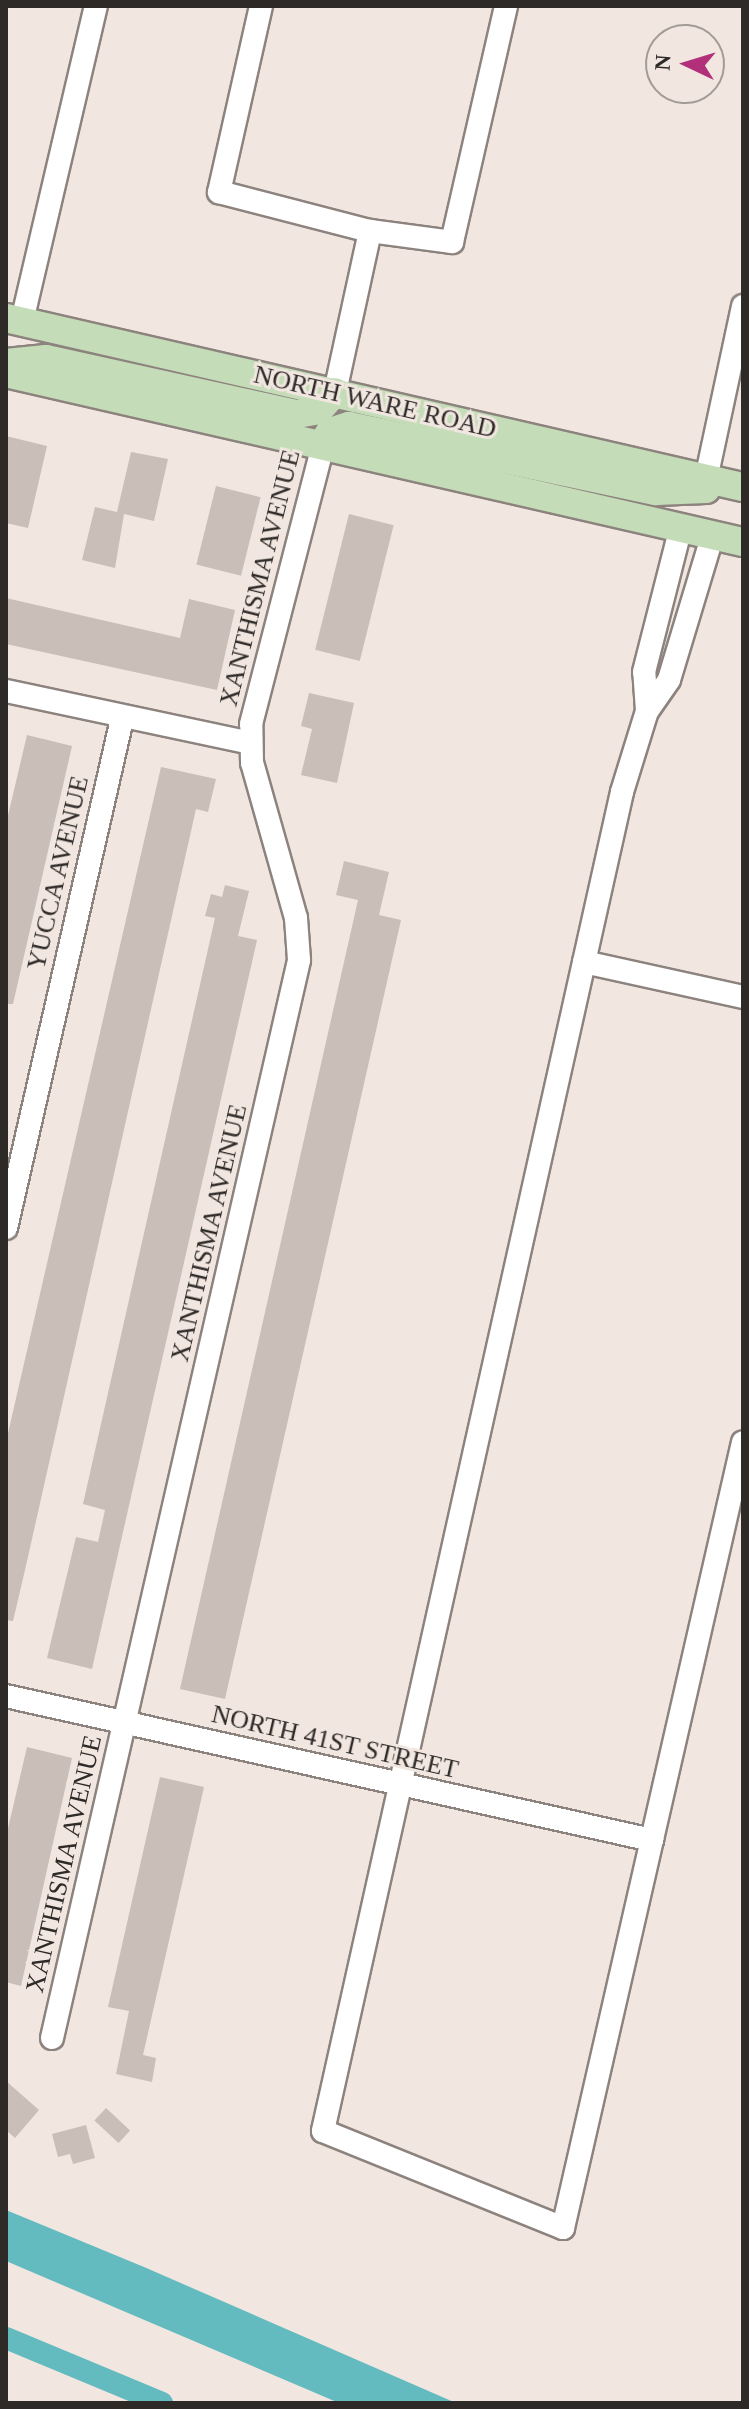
<!DOCTYPE html>
<style>
body{margin:0}
#map{position:relative;width:749px;height:2409px;overflow:hidden;background:#f1e6e0;font-family:Georgia,serif}
div>[style]{position:absolute}
.water>*{inset:0;background:#63bbc0}
.canal>*{height:22px;margin:-11px;padding:0 11px;transform-origin:11px;border-radius:11px;background:#63bbc0}
.building>*{inset:0;background:#c9beb8;transform-origin:0 0}
.roads{filter:drop-shadow(2px 0 #8d837e) drop-shadow(-2px 0 #8d837e) drop-shadow(0 2px #8d837e) drop-shadow(0 -2px #8d837e)}
.minor>*{height:22px;margin:-11px;padding:0 11px;transform-origin:11px;border-radius:11px;background:#fff}
.major>*{height:28px;margin:-14px;padding:0 14px;transform-origin:14px;border-radius:14px;background:#c4ddb8}
span{translate:-50% -50%;white-space:nowrap;text-align:center;line-height:1.15;-webkit-text-stroke:6px #f1e6e0;paint-order:stroke}
.street-label{font-size:26px;color:#2e2a28}
.frame{position:absolute;inset:0;border:8px solid #2e2a28;pointer-events:none}
.north{position:absolute;left:645px;top:24px;width:80px;height:80px;box-sizing:border-box;background:#f1e6e0;border:2px solid #a39b96;border-radius:50%;rotate:274deg;font-size:22px;font-weight:700;line-height:32px;text-align:center;color:#2e2a28}
.north::after{content:'';display:block;margin:auto;width:28px;height:36px;background:#b22f79;clip-path:polygon(50% 0,100% 100%,50% 72%,0 100%)}
</style>
<div id="map">
<div class="water">
<div style="clip-path:polygon(6px 2210px,144px 2267px,456px 2403px,339px 2403px,6px 2261px)"></div>
</div>
<div class="canal">
<div style="left:6px;top:2338px;width:169px;rotate:22.6deg"></div>
</div>
<div class="building">
<div style="clip-path:polygon(6px 436px,47px 446px,28px 528px,6px 523px)"></div>
<div style="clip-path:polygon(131px 452px,168px 459px,154px 521px,124px 514px,115px 568px,82px 560px,95px 507px,117px 512px)"></div>
<div style="left:216px;top:486px;width:46px;height:81px;rotate:14deg"></div>
<div style="left:349px;top:514px;width:46px;height:140px;rotate:14deg"></div>
<div style="clip-path:polygon(6px 598px,180px 638px,189px 599px,235px 610px,217px 690px,6px 644px)"></div>
<div style="clip-path:polygon(309px 693px,354px 703px,337px 783px,301px 775px,312px 729px,301px 726px)"></div>
<div style="clip-path:polygon(27px 735px,72px 746px,13px 1004px,6px 1004px,6px 824px)"></div>
<div style="clip-path:polygon(161px 767px,216px 779px,208px 812px,196px 809px,25px 1570px,13px 1621px,6px 1620px,6px 1442px)"></div>
<div style="clip-path:polygon(344px 861px,389px 872px,379px 915px,401px 920px,225px 1699px,180px 1689px,358px 900px,336px 895px)"></div>
<div style="clip-path:polygon(225px 885px,249px 891px,238px 936px,257px 940px,92px 1669px,47px 1658px,76px 1537px,98px 1542px,105px 1510px,83px 1504px,215px 918px,205px 916px,211px 894px,222px 897px)"></div>
<div style="clip-path:polygon(27px 1747px,72px 1758px,21px 1986px,6px 1982px,6px 1837px)"></div>
<div style="clip-path:polygon(160px 1777px,204px 1787px,143px 2055px,156px 2058px,152px 2082px,116px 2074px,129px 2011px,108px 2007px)"></div>
<div style="clip-path:polygon(6px 2081px,39px 2110px,15px 2138px,6px 2130px)"></div>
<div style="left:106px;top:2108px;width:33px;height:17px;rotate:43deg"></div>
<div style="clip-path:polygon(86px 2125px,95px 2158px,73px 2164px,70px 2154px,58px 2157px,52px 2134px)"></div>
</div>
<div class="roads">
<div class="minor">
<div style="left:261px;top:6px;width:191px;rotate:102.7deg"></div>
<div style="left:219px;top:192px;width:156px;rotate:14.5deg"></div>
<div style="left:370px;top:231px;width:83px;rotate:7.6deg"></div>
<div style="left:452px;top:242px;width:242px;rotate:-77.1deg"></div>
<div style="left:22px;top:321px;width:324px;rotate:-76.8deg"></div>
<div style="left:335px;top:392px;width:165px;rotate:-77.7deg"></div>
<div style="left:706px;top:479px;width:177px;rotate:-77.9deg"></div>
<div style="left:713px;top:534px;width:152px;rotate:106.8deg"></div>
<div style="left:669px;top:680px;width:38px;rotate:125deg"></div>
<div style="left:647px;top:711px;width:85px;rotate:107.2deg"></div>
<div style="left:622px;top:792px;width:1372px;rotate:102.59deg"></div>
<div style="left:323px;top:2131px;width:259px;rotate:22deg"></div>
<div style="left:563px;top:2228px;width:806px;rotate:-77.1deg"></div>
<div style="left:6px;top:691px;width:249px;rotate:12deg"></div>
<div style="left:647px;top:711px;width:39px;rotate:-94deg"></div>
<div style="left:644px;top:672px;width:150px;rotate:-75.7deg"></div>
<div style="left:584px;top:962px;width:163px;rotate:12.4deg"></div>
<div style="left:6px;top:1228px;width:522px;rotate:-77.16deg"></div>
<div style="left:6px;top:1696px;width:662px;rotate:12.57deg"></div>
<div style="left:52px;top:2038px;width:1106px;rotate:-77.09deg"></div>
<div style="left:299px;top:960px;width:42px;rotate:-94.1deg"></div>
<div style="left:296px;top:918px;width:161px;rotate:-105.8deg"></div>
<div style="left:252px;top:763px;width:39px;rotate:-91deg"></div>
<div style="left:251px;top:724px;width:292px;rotate:-75.5deg"></div>
</div>
<div class="major">
<div style="left:6px;top:318px;width:756px;rotate:12.92deg"></div>
<div style="left:6px;top:363px;width:40px;rotate:-5.7deg"></div>
<div style="left:46px;top:359px;width:257px;rotate:12.4deg"></div>
<div style="left:297px;top:414px;width:22px;rotate:-10deg"></div>
<div style="left:319px;top:410px;width:24px;rotate:-48deg"></div>
<div style="left:6px;top:373px;width:756px;rotate:12.92deg"></div>
<div style="left:324px;top:441px;width:11px;rotate:-56deg"></div>
<div style="left:330px;top:432px;width:20px;rotate:-18deg"></div>
<div style="left:349px;top:426px;width:314px;rotate:12deg"></div>
<div style="left:656px;top:491px;width:50px;rotate:-2.3deg"></div>
</div>
</div>
<div class="street-label">
<span style="left:375px;top:402px;rotate:13deg">NORTH WARE ROAD</span>
<span style="left:260px;top:578px;rotate:-76deg">XANTHISMA AVENUE</span>
<span style="left:58px;top:873px;rotate:-77deg">YUCCA AVENUE</span>
<span style="left:209px;top:1233px;rotate:-77deg">XANTHISMA AVENUE</span>
<span style="left:335px;top:1742px;rotate:13deg">NORTH 41ST STREET</span>
<span style="left:64px;top:1864px;rotate:-77deg">XANTHISMA AVENUE</span>
</div>
<div class="frame"></div>
<div class="north">N</div>
</div>
